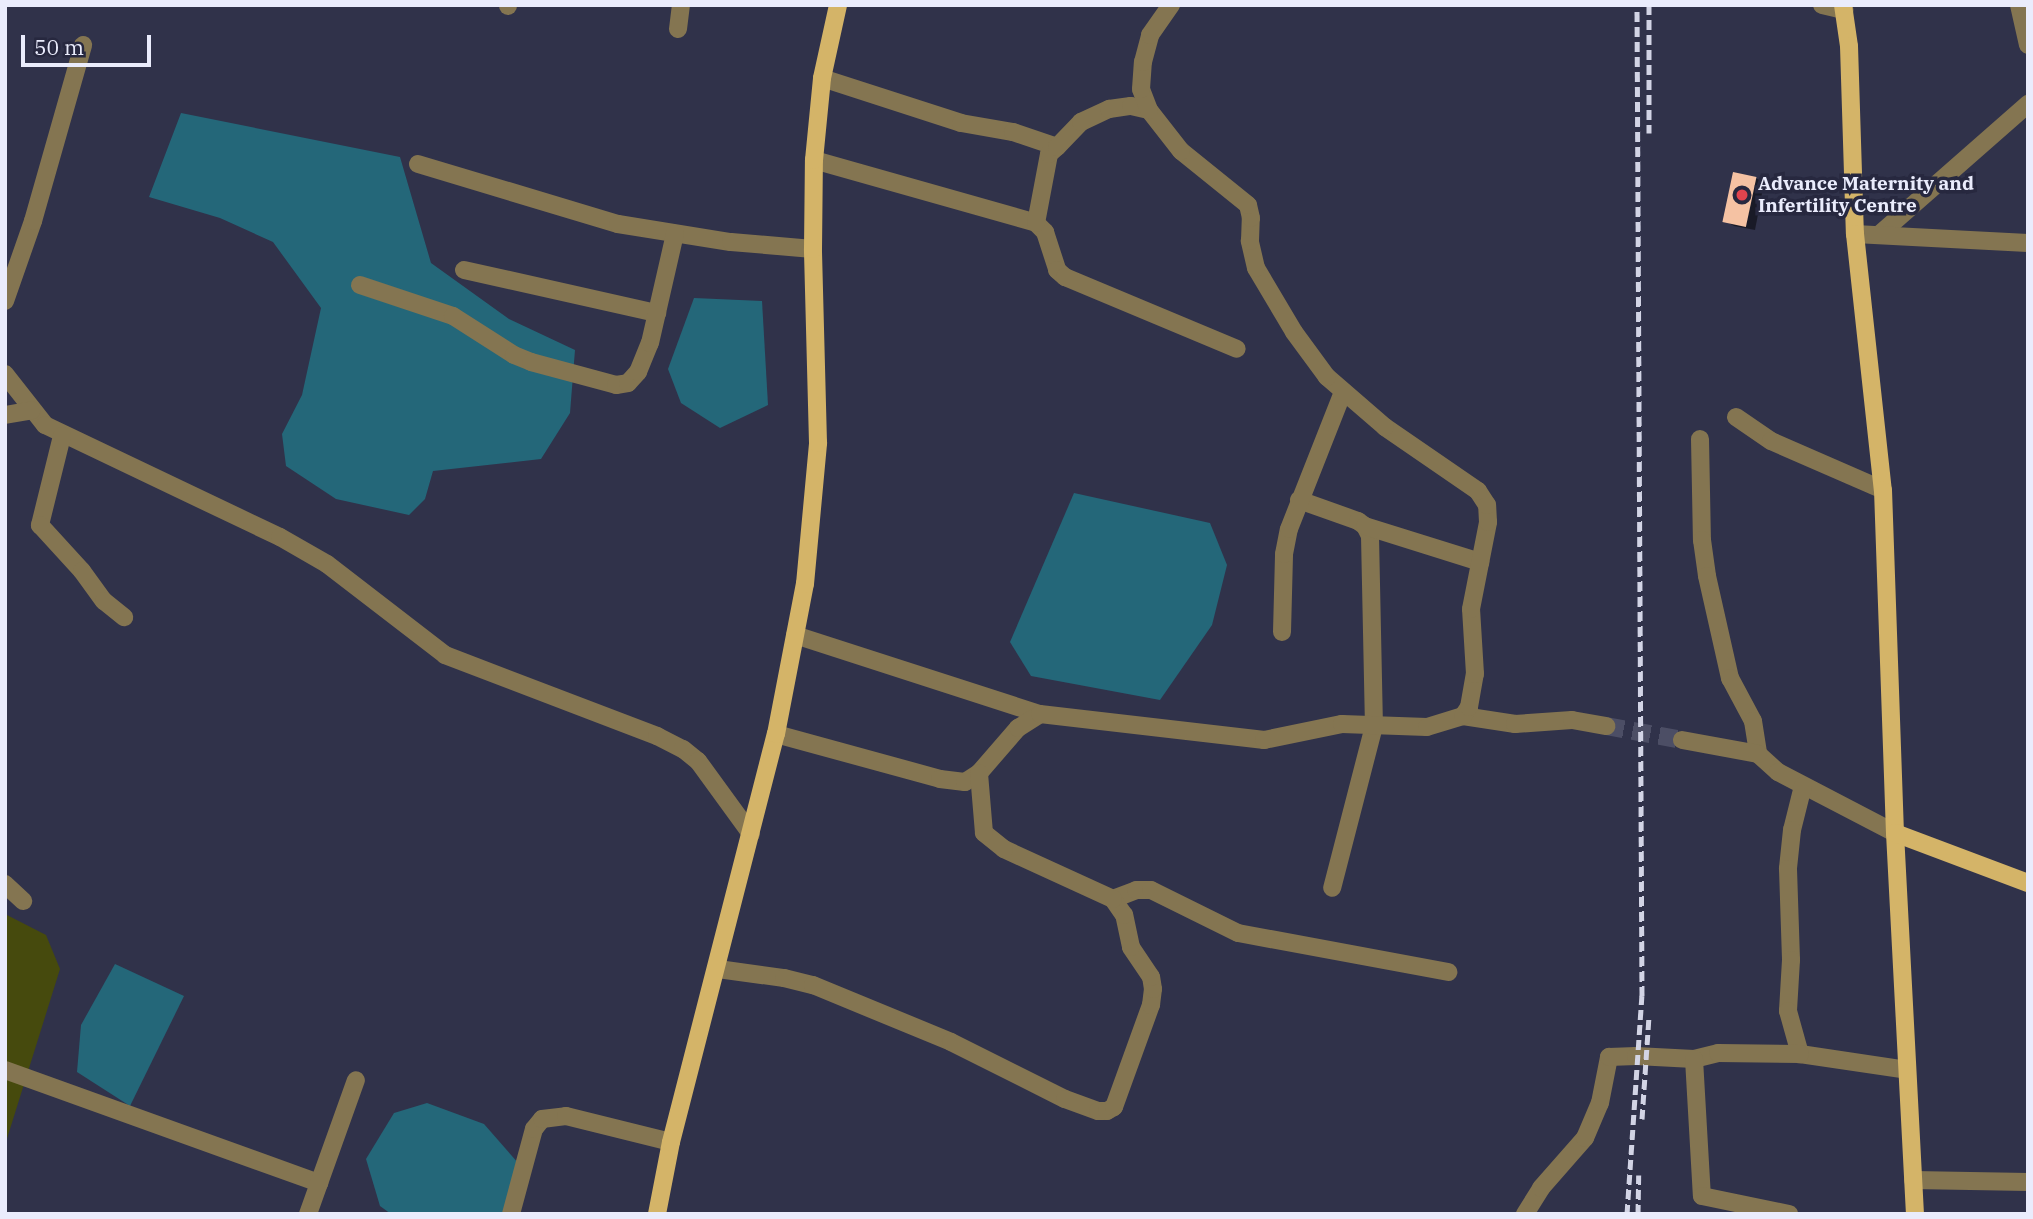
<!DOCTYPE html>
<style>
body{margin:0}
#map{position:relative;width:2033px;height:1219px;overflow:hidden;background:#30324a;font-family:"IBM Plex Serif",serif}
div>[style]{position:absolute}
.green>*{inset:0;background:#464a0d}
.water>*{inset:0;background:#246779}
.shadow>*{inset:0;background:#0007}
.building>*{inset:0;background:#f5c2a3;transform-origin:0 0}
.minor-tunnel>*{height:18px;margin-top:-9px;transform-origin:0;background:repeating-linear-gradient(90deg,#4c4e65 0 18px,transparent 0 27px)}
.minor>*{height:18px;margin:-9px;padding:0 9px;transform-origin:9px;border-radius:9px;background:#847551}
.major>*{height:18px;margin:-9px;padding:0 9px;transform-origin:9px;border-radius:9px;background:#d4b468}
.rail>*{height:5px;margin-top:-2.5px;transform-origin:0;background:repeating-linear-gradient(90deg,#d2d4e5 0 10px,transparent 0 15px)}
.dots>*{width:19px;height:19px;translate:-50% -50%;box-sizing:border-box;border:4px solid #27283f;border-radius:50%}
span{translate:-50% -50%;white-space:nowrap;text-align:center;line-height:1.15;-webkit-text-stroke:7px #27283f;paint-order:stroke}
.poi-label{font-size:19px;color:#eaecfc;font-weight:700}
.left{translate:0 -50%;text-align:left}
.frame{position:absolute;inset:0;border:7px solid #eaecfc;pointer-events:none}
.scale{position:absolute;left:21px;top:35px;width:130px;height:32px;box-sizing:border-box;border:4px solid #eaecfc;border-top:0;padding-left:9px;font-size:21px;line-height:24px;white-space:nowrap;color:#eaecfc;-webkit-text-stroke:5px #27283f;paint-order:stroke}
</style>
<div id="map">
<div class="green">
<div style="clip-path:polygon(5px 914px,46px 935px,60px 969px,5px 1145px)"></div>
</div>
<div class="water">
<div style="clip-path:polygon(181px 113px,400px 157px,431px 263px,509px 319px,575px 350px,570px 413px,541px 459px,433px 471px,425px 499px,409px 515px,336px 499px,286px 466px,282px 434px,302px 395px,321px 308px,273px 242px,220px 218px,149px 197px)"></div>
<div style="clip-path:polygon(694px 298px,762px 301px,768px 405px,720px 428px,681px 403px,668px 369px)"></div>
<div style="clip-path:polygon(1074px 493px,1210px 523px,1227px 565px,1212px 625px,1160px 700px,1031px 676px,1010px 642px)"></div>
<div style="clip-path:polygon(115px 964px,184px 996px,130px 1106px,77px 1072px,81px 1025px)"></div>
<div style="clip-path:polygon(427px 1103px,484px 1124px,519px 1164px,505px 1214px,391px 1214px,380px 1206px,366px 1159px,394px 1113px)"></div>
</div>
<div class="shadow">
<div style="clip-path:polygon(1756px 178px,1764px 183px,1755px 230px,1734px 226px,1726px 221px)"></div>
</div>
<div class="building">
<div style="left:1733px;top:172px;width:24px;height:51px;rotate:12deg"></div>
</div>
<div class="minor-tunnel">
<div style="left:1606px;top:726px;width:77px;rotate:10.4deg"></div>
</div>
<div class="minor">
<div style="left:1822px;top:5px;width:23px;rotate:13deg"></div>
<div style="left:2019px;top:5px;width:41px;rotate:77.3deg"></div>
<div style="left:508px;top:6px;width:1px;rotate:-90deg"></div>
<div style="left:678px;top:29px;width:24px;rotate:-83deg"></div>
<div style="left:822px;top:78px;width:146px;rotate:17.9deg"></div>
<div style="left:961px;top:123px;width:53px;rotate:9.8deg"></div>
<div style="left:1013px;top:132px;width:46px;rotate:18.8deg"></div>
<div style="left:814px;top:160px;width:231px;rotate:15.8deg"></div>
<div style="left:1036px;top:223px;width:13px;rotate:45deg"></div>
<div style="left:1045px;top:232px;width:40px;rotate:72deg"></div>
<div style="left:1057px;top:270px;width:11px;rotate:41deg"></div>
<div style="left:1065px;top:277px;width:186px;rotate:22.7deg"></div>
<div style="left:418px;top:164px;width:209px;rotate:16.7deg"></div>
<div style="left:618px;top:224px;width:114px;rotate:9.1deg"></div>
<div style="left:731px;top:242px;width:82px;rotate:4.9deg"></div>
<div style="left:1036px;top:223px;width:70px;rotate:-79.3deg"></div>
<div style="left:1049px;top:154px;width:11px;rotate:-41deg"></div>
<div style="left:1057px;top:147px;width:35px;rotate:-46deg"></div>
<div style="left:1081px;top:122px;width:31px;rotate:-25deg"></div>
<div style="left:1109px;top:109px;width:22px;rotate:-8deg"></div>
<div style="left:1131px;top:106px;width:18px;rotate:13deg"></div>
<div style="left:1881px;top:233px;width:196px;rotate:-41.3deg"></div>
<div style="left:1855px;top:234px;width:173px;rotate:3deg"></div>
<div style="left:464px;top:270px;width:198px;rotate:12.6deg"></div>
<div style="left:360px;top:285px;width:98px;rotate:18.4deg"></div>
<div style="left:453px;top:316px;width:72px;rotate:32.6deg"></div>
<div style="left:514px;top:355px;width:18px;rotate:22deg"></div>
<div style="left:531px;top:362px;width:88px;rotate:15.1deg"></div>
<div style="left:616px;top:385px;width:12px;rotate:-9deg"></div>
<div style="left:628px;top:383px;width:15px;rotate:-48deg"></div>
<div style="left:638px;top:372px;width:31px;rotate:-68deg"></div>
<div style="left:650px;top:343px;width:112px;rotate:-77.1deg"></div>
<div style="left:5px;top:301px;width:85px;rotate:-70.7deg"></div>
<div style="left:33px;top:221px;width:183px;rotate:-74.1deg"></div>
<div style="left:5px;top:374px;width:65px;rotate:51.9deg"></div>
<div style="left:45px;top:425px;width:260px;rotate:25.5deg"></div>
<div style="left:280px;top:537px;width:54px;rotate:29.9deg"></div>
<div style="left:327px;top:564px;width:149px;rotate:37.6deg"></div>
<div style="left:445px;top:655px;width:227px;rotate:20.9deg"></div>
<div style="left:657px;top:736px;width:29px;rotate:27deg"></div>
<div style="left:683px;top:749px;width:19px;rotate:39deg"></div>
<div style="left:698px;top:761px;width:90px;rotate:54deg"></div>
<div style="left:5px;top:415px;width:27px;rotate:-10deg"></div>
<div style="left:1736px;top:417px;width:42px;rotate:34.4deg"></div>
<div style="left:1771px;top:441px;width:122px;rotate:23.6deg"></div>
<div style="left:62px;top:436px;width:92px;rotate:103.9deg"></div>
<div style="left:40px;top:525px;width:62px;rotate:47.6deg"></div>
<div style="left:82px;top:571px;width:37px;rotate:54deg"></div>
<div style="left:104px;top:601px;width:26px;rotate:39deg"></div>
<div style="left:1700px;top:439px;width:101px;rotate:88.9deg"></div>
<div style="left:1702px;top:540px;width:36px;rotate:82deg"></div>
<div style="left:1707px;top:576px;width:105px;rotate:77.3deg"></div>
<div style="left:1730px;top:678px;width:49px;rotate:61.9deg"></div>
<div style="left:1753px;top:721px;width:33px;rotate:81deg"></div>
<div style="left:1758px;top:754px;width:27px;rotate:42deg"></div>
<div style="left:1778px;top:772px;width:132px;rotate:27.5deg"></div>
<div style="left:1299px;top:500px;width:63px;rotate:19.6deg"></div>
<div style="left:1358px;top:521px;width:9px;rotate:36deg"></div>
<div style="left:1365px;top:526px;width:11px;rotate:63deg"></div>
<div style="left:1370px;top:536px;width:190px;rotate:88.8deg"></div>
<div style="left:1374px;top:726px;width:167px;rotate:104.5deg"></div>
<div style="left:1365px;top:526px;width:121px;rotate:17.4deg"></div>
<div style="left:1282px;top:632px;width:78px;rotate:-88.5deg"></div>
<div style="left:1284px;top:554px;width:25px;rotate:-79deg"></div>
<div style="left:1289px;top:529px;width:147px;rotate:-68.5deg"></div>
<div style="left:795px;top:635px;width:257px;rotate:17.9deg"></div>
<div style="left:1463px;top:716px;width:53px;rotate:8.7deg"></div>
<div style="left:1515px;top:724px;width:57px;rotate:-4deg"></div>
<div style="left:1572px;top:720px;width:35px;rotate:10deg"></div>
<div style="left:776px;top:734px;width:170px;rotate:15.3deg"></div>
<div style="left:940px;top:779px;width:25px;rotate:7deg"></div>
<div style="left:965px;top:782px;width:17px;rotate:-33deg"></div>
<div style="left:979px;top:773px;width:60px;rotate:-49.1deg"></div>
<div style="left:1018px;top:728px;width:26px;rotate:-32deg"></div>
<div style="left:1040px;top:714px;width:226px;rotate:6.6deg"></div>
<div style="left:1264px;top:740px;width:80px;rotate:-11.6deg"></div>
<div style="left:1342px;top:724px;width:85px;rotate:2deg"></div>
<div style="left:1427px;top:727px;width:38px;rotate:-17deg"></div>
<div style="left:1463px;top:716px;width:11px;rotate:-56deg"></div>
<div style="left:1469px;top:707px;width:34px;rotate:-80deg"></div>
<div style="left:1475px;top:674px;width:65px;rotate:-93.5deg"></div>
<div style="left:1471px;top:609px;width:89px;rotate:-78.9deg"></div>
<div style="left:1488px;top:522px;width:17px;rotate:-93deg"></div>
<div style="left:1487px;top:505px;width:17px;rotate:-123deg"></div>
<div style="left:1478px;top:491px;width:113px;rotate:-145.5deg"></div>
<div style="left:1385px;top:427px;width:77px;rotate:-139.2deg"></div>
<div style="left:1327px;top:377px;width:56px;rotate:-126.3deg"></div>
<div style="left:1294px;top:332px;width:74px;rotate:-120.7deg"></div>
<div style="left:1256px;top:268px;width:28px;rotate:-103deg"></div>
<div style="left:1250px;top:241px;width:23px;rotate:-88deg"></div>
<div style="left:1251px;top:218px;width:13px;rotate:-103deg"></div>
<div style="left:1248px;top:205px;width:86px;rotate:-141.1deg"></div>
<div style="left:1181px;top:151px;width:52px;rotate:-128deg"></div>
<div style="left:1149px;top:110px;width:22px;rotate:-111deg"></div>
<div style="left:1141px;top:89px;width:27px;rotate:-86deg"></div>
<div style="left:1143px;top:62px;width:28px;rotate:-75deg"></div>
<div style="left:1150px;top:35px;width:37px;rotate:-55deg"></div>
<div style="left:1682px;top:740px;width:77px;rotate:10.4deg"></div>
<div style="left:1803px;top:786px;width:45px;rotate:104deg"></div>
<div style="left:1792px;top:830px;width:39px;rotate:96deg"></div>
<div style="left:1788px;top:869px;width:91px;rotate:88.1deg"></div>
<div style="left:1791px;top:960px;width:51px;rotate:93.4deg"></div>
<div style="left:1788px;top:1011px;width:45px;rotate:74.4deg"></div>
<div style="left:1800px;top:1054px;width:108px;rotate:8.5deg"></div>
<div style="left:5px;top:884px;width:25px;rotate:43deg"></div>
<div style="left:1113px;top:899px;width:25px;rotate:-21deg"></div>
<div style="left:1136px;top:890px;width:15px"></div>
<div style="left:1151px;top:890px;width:97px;rotate:26.3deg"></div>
<div style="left:1238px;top:933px;width:214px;rotate:10.5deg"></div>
<div style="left:718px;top:969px;width:67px;rotate:7.8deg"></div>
<div style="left:784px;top:978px;width:30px;rotate:14deg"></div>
<div style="left:813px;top:985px;width:149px;rotate:22.4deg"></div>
<div style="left:951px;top:1042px;width:127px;rotate:26.6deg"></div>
<div style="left:1065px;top:1099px;width:35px;rotate:20deg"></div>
<div style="left:1098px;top:1111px;width:9px"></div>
<div style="left:1107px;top:1111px;width:8px;rotate:-30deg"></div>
<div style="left:1114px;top:1107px;width:109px;rotate:-70.1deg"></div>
<div style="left:1151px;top:1005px;width:16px;rotate:-83deg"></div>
<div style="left:1153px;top:989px;width:12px;rotate:-99deg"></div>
<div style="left:1151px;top:977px;width:36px;rotate:-124deg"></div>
<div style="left:1131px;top:947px;width:33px;rotate:-102deg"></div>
<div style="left:1124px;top:915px;width:19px;rotate:-125deg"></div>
<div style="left:1113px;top:899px;width:120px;rotate:-155.4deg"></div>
<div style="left:1004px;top:849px;width:26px;rotate:-141deg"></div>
<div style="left:984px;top:833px;width:60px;rotate:-94.8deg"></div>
<div style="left:1694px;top:1059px;width:25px;rotate:-14deg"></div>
<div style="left:1718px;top:1053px;width:82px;rotate:0.7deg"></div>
<div style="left:5px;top:1070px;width:334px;rotate:19.8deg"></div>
<div style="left:1913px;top:1180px;width:115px;rotate:1deg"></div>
<div style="left:308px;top:1214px;width:142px;rotate:-70.3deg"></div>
<div style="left:511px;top:1214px;width:88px;rotate:-74.9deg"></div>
<div style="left:534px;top:1129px;width:13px;rotate:-51deg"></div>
<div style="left:542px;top:1119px;width:24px;rotate:-7deg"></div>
<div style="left:566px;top:1116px;width:108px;rotate:13.9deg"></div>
<div style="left:1525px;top:1214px;width:31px;rotate:-58deg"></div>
<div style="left:1541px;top:1188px;width:67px;rotate:-48.7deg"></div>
<div style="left:1585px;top:1138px;width:38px;rotate:-67deg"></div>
<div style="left:1600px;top:1103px;width:47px;rotate:-78.9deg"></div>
<div style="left:1609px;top:1057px;width:27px;rotate:-2deg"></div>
<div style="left:1636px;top:1056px;width:58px;rotate:3deg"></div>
<div style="left:1694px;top:1059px;width:137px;rotate:86.7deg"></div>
<div style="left:1702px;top:1196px;width:89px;rotate:11.7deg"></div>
</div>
<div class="major">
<div style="left:1843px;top:5px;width:41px;rotate:81.7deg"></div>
<div style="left:1849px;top:46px;width:188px;rotate:88.2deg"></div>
<div style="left:1855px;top:234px;width:258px;rotate:83.8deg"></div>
<div style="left:1883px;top:490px;width:343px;rotate:88deg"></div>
<div style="left:1895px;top:833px;width:382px;rotate:87deg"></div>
<div style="left:1895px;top:833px;width:142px;rotate:20.6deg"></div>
<div style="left:657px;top:1214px;width:73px;rotate:-79deg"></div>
<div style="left:671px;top:1142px;width:421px;rotate:-75.6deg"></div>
<div style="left:776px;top:734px;width:153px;rotate:-79.1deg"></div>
<div style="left:805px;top:584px;width:142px;rotate:-84.7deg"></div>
<div style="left:818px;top:443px;width:194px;rotate:-91.5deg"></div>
<div style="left:813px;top:249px;width:89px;rotate:-89.4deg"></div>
<div style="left:814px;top:160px;width:82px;rotate:-84.4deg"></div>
<div style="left:822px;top:78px;width:75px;rotate:-77.6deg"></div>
</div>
<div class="rail">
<div style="left:1649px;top:5px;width:128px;rotate:90deg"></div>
<div style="left:1642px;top:1119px;width:104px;rotate:-86.1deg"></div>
<div style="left:1627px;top:1214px;width:219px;rotate:-86.1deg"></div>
<div style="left:1642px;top:996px;width:991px;rotate:-90.29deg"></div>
<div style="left:1638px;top:1214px;width:39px;rotate:-89deg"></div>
</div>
<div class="dots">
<div style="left:1742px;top:195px;background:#e0444e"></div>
</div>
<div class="poi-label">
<span class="left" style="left:1758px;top:195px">Advance Maternity and<br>Infertility Centre</span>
</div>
<div class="frame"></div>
<div class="scale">50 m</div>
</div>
